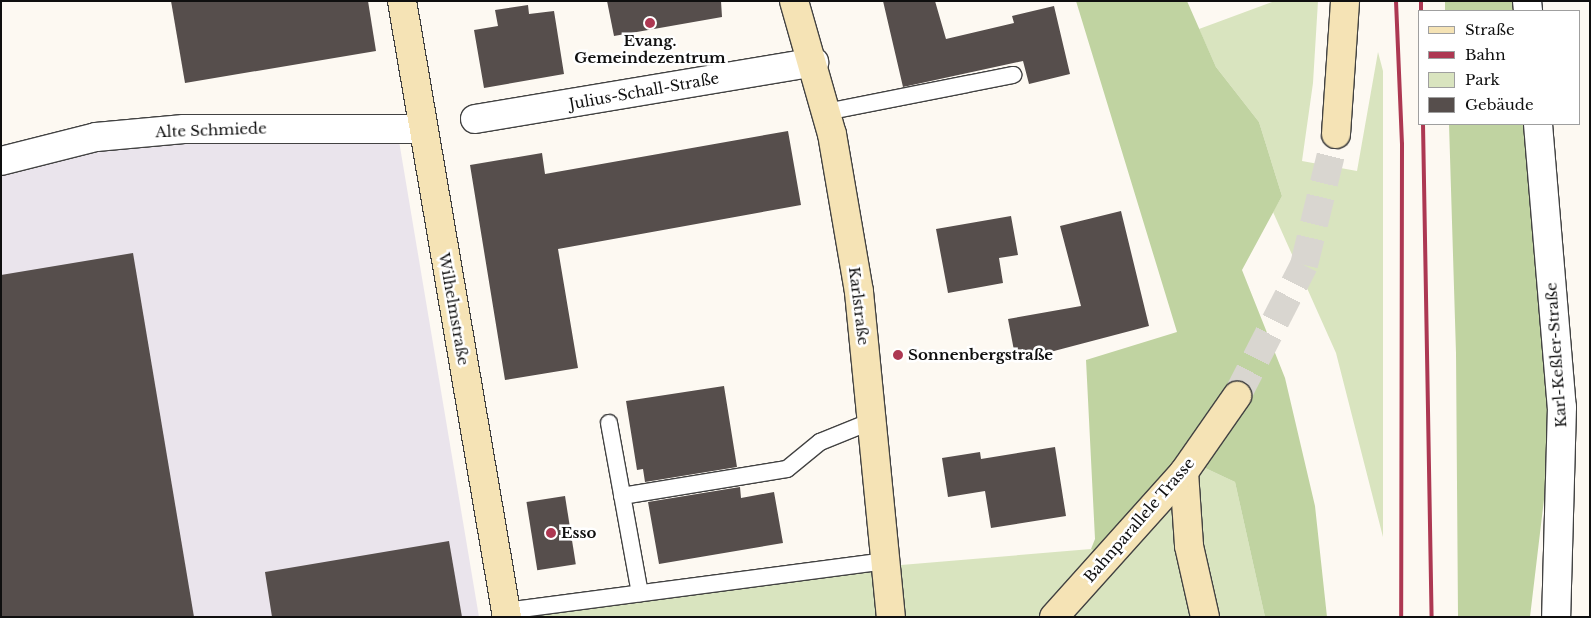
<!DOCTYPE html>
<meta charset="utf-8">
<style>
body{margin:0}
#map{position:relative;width:1591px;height:618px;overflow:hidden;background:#fdf9f2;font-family:"Libre Baskerville",serif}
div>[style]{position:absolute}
.industrial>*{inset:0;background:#eae4ec}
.green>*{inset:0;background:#d9e4bf}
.forest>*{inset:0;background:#c0d3a1;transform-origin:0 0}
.building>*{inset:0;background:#564e4c;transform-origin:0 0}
.secondary-tunnel>*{height:28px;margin-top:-14px;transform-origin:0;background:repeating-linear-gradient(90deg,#d9d6d0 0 28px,transparent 0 42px)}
.roads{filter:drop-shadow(1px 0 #424242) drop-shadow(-1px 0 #424242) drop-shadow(0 1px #424242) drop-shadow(0 -1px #424242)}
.lane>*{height:16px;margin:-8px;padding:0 8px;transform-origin:8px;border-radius:8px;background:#fff}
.street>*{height:28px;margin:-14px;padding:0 14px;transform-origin:14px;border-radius:14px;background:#fff}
.secondary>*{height:28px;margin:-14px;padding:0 14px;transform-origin:14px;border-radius:14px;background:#f5e3b5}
.rail>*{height:4px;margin:-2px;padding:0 2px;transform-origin:2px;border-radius:2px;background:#ad3852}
.dots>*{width:14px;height:14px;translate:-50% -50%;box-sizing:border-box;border:2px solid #fff;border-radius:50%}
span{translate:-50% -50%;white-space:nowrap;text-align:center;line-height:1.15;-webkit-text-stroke:5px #fff;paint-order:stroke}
.poi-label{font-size:15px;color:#0f0f0f;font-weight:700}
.left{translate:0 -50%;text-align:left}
.street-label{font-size:15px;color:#0f0f0f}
.frame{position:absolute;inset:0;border:2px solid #0f0f0f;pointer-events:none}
.legend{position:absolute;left:1418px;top:10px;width:162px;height:115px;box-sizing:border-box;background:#fff;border:1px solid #9f9f9f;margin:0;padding:6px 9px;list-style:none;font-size:15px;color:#0f0f0f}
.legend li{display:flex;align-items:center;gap:10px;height:25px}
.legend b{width:25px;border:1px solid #9f9f9f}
</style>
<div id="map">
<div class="industrial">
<div style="clip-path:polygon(190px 134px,399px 141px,479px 617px,1px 617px,1px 167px)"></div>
</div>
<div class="green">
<div style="clip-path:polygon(1275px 1px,1318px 1px,1313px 83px,1302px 161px,1357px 171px,1378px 52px,1383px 71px,1383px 537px,1336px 353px,1273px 212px,1282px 196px,1259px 122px,1216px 67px,1199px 29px)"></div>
<div style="clip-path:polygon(1203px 467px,1235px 482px,1265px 617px,513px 617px,877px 567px,1091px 549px,1119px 563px)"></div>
</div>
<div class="forest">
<div style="clip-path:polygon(1076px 1px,1187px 1px,1216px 67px,1259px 122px,1282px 196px,1242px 270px,1285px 378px,1315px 506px,1327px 617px,1265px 617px,1235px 482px,1203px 467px,1119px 563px,1091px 549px,1095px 539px,1086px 360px,1177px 332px)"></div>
<div style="left:1445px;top:1px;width:77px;height:10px"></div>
<div style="clip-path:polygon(1449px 124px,1532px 124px,1555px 407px,1530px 617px,1458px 617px,1456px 353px)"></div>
</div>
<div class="building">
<div style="clip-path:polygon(171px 1px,368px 1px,376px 51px,185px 83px)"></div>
<div style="clip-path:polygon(607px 1px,721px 1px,722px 17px,614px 36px)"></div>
<div style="clip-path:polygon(883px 1px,935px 1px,946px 39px,1014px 23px,1012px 16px,1054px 6px,1070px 74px,1029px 84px,1023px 61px,903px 87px)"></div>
<div style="clip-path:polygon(528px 5px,529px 14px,554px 11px,564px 74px,484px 88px,474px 30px,498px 26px,495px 10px)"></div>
<div style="clip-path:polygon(788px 131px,801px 205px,558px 249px,578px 368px,505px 380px,470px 165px,542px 153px,545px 174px)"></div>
<div style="clip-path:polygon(1121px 211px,1149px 326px,1016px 361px,1008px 319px,1081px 306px,1060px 226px)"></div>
<div style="clip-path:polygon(1011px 216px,1018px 255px,999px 258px,1003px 283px,948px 293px,936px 229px)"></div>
<div style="clip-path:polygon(133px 253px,194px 617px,1px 617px,1px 275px)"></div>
<div style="clip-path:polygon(724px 386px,737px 467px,645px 482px,643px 469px,637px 470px,626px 401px)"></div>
<div style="clip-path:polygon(1055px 447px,1066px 516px,991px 528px,985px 491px,948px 497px,942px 458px,980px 452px,981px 459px)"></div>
<div style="clip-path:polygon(740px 487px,741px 498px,774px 492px,783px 543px,659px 564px,648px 502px)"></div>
<div style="left:565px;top:496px;width:69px;height:39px;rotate:81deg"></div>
<div style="clip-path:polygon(449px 541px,462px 617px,272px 617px,265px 572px)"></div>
</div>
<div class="secondary-tunnel">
<div style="left:1237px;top:396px;width:147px;rotate:-62.9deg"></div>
<div style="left:1304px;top:265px;width:135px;rotate:-76.3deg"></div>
</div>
<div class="roads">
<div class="lane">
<div style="left:826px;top:112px;width:191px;rotate:-11.2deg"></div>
<div style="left:609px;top:423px;width:173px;rotate:79.7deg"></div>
<div style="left:622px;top:496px;width:167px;rotate:-9.3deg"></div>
<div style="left:787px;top:469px;width:43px;rotate:-39.3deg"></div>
<div style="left:820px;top:442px;width:56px;rotate:-22deg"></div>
<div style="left:506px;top:611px;width:383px;rotate:-7.5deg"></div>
</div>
<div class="street">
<div style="left:1527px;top:1px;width:10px;rotate:84deg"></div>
<div style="left:475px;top:119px;width:344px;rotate:-9.5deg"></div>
<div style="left:1538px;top:124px;width:284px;rotate:85.2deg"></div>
<div style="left:1562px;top:407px;width:210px;rotate:91.6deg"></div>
<div style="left:1px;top:161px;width:98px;rotate:-14.2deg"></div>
<div style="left:96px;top:137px;width:88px;rotate:-5.2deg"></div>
<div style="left:184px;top:129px;width:239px"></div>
</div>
<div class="secondary">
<div style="left:402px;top:1px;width:625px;rotate:80.33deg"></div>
<div style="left:794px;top:1px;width:138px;rotate:74.1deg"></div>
<div style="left:832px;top:134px;width:160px;rotate:80.3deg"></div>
<div style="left:859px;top:292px;width:327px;rotate:84.4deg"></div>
<div style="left:1336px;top:134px;width:133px;rotate:-86.1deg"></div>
<div style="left:1184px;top:472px;width:74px;rotate:86.1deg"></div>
<div style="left:1189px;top:546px;width:73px;rotate:77.3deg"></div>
<div style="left:1054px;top:617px;width:195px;rotate:-48.1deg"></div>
<div style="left:1184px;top:472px;width:93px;rotate:-55.1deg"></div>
</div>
</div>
<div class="rail">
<div style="left:1396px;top:1px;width:143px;rotate:87.6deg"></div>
<div style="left:1402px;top:144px;width:473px;rotate:90.1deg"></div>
<div style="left:1421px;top:1px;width:10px;rotate:90deg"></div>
<div style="left:1423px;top:124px;width:493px;rotate:89deg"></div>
</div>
<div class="dots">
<div style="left:650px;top:23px;background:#ad3852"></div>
<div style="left:898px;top:355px;background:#ad3852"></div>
<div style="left:551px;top:533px;background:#ad3852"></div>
</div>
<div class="poi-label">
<span style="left:650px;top:49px">Evang.<br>Gemeindezentrum</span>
<span class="left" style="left:908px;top:355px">Sonnenbergstraße</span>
<span class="left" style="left:561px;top:533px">Esso</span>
</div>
<div class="street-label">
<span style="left:644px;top:91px;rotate:-10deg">Julius-Schall-Straße</span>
<span style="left:211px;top:130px;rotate:-2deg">Alte Schmiede</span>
<span style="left:859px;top:306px;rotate:83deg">Karlstraße</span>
<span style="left:454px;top:309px;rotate:80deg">Wilhelmstraße</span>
<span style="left:1556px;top:355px;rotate:-94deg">Karl-Keßler-Straße</span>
<span style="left:1139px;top:520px;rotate:-49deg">Bahnparallele Trasse</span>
</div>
<div class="frame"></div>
<ul class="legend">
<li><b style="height:6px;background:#f5e3b5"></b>Straße</li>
<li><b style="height:6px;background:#ad3852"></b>Bahn</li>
<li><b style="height:14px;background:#d9e4bf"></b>Park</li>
<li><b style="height:14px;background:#564e4c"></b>Gebäude</li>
</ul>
</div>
